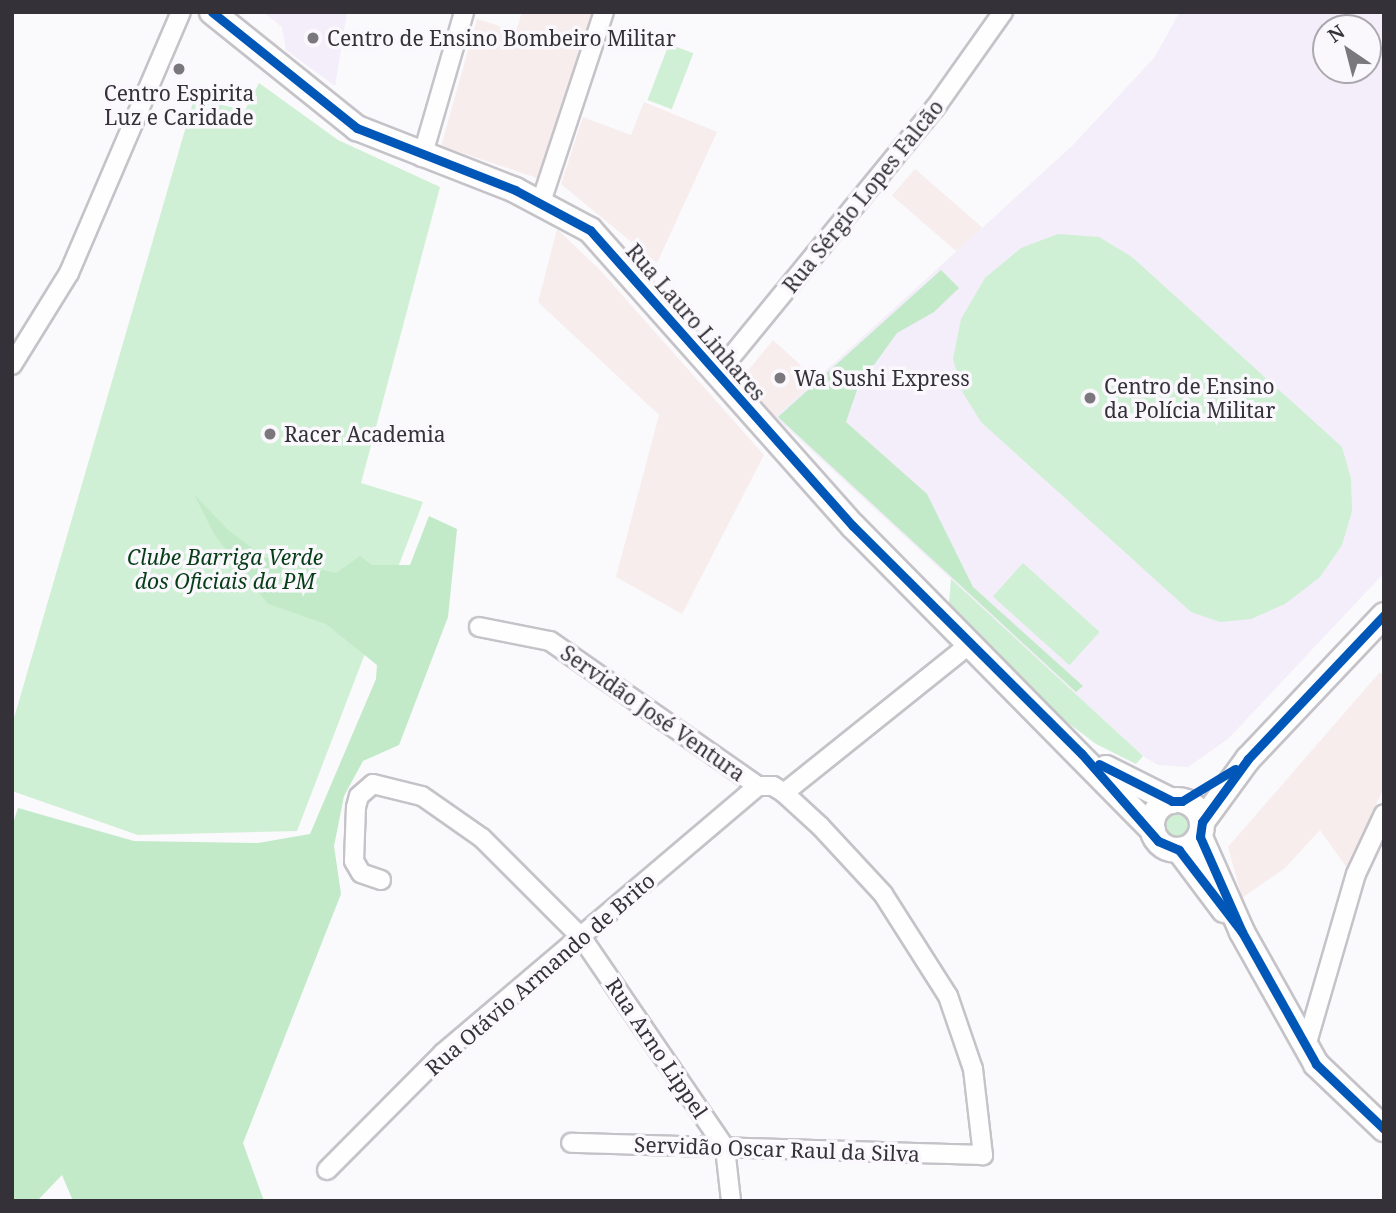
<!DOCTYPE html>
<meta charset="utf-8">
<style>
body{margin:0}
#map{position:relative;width:1396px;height:1213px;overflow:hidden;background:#faf9fc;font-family:"Noto Serif",serif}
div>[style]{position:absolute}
.commercial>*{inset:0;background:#f7eded;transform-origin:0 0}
.built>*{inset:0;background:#f3eef9}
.green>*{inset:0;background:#cff0d4;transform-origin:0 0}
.round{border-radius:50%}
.forest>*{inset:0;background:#c2eac9}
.roads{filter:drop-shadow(2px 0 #c5c3c8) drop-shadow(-2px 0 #c5c3c8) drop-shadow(0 2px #c5c3c8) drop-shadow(0 -2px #c5c3c8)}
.street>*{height:18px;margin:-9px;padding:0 9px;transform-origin:9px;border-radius:9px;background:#fefeff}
.secondary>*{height:24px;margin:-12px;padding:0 12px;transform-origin:12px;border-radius:12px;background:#fefeff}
.secondary>.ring{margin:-12px;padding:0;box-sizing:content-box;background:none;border:24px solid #fefeff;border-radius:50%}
.cycleway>*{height:9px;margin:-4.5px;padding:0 4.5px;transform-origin:4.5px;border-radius:4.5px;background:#0057b8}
.dots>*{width:19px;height:19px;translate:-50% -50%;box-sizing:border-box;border:4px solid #faf8fd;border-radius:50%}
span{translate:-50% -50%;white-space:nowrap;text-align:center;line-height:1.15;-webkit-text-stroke:7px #faf8fd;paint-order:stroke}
.poi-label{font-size:21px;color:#353139}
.left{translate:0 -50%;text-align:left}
.street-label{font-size:21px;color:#353139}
.park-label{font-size:21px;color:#063d17;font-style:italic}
.frame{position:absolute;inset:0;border:14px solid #353139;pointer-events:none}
.north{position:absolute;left:1312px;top:14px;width:70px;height:70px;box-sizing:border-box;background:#faf8fd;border:2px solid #aba8af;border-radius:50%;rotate:325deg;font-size:19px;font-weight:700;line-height:28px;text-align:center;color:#353139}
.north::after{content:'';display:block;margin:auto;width:24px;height:32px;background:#7a777d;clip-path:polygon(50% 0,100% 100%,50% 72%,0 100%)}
</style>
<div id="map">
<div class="commercial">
<div style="clip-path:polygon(522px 12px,592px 12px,537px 178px,441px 146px,477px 19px,516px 31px)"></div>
<div style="clip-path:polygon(644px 102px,717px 132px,657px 263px,561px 184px,583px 117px,631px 135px)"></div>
<div style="left:915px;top:169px;width:89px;height:35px;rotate:41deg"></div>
<div style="clip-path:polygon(557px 229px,600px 270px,764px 455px,682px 614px,616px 577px,659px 415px,538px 302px)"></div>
<div style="clip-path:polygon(773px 340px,817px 380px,775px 417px,743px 377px)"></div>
<div style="clip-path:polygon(1380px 672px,1384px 676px,1384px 787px,1347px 868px,1320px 830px,1285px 868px,1242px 898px,1228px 847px)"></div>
</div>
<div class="built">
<div style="clip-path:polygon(263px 12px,347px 12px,335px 86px,286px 50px,282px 27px)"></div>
<div style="clip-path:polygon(evenodd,1180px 12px,1384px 12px,1384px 573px,1228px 739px,1188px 767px,1158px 765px,1143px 756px,775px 417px,1073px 145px,1154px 58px,1180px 12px,1326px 28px,1368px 28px,1368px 70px,1326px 70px,1326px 28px)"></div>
</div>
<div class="green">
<div style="left:669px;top:44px;width:26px;height:60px;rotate:21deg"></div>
<div style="clip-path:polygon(259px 83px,338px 140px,440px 187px,361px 483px,423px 502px,297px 831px,138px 835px,12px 791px,12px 725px,194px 99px,245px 110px)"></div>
<div style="clip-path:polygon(1058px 234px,1099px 237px,1132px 257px,1342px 447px,1351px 479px,1352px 511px,1342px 545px,1320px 577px,1285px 604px,1251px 619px,1220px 622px,1191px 612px,981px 422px,963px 393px,953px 359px,961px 319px,985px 278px,1021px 248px)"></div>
<div style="left:1023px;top:563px;width:103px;height:45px;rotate:42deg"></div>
<div style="clip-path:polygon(951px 579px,1143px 756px,1136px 764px,1096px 744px,1051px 710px,948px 614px)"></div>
<div class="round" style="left:1162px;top:811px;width:30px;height:30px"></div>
</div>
<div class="forest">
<div style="clip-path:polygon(941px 270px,959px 288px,934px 312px,897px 333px,858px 387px,846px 422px,927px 494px,973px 587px,1083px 686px,1076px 692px,778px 417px)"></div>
<div style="clip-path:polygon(194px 494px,227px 529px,264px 557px,336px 573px,360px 556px,372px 565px,410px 565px,429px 516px,457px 529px,448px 617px,399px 745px,363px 761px,344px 796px,334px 846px,341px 894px,243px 1143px,264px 1201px,73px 1201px,62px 1175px,37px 1201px,12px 1201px,12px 826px,18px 808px,134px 841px,258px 843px,310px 834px,376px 679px,377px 665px,326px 624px,268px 604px,214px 534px)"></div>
</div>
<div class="roads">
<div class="street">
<div style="left:422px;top:157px;width:151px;rotate:-73.8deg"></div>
<div style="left:541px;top:202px;width:200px;rotate:-71.7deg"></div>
<div style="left:12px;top:365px;width:108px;rotate:-58.2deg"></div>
<div style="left:69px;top:273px;width:284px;rotate:-66.8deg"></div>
<div style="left:717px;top:374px;width:344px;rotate:-50.7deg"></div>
<div style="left:935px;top:108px;width:118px;rotate:-54.7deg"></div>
<div style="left:479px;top:627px;width:72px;rotate:11.2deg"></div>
<div style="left:550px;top:641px;width:254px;rotate:34.9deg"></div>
<div style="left:758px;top:786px;width:15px"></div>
<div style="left:773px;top:786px;width:13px;rotate:32deg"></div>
<div style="left:784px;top:793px;width:49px;rotate:42.5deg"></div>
<div style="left:820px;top:826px;width:93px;rotate:47.2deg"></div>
<div style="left:883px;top:894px;width:121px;rotate:57.5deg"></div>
<div style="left:948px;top:996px;width:77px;rotate:71.1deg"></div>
<div style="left:973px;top:1069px;width:87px;rotate:83.4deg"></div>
<div style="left:983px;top:1155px;width:412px;rotate:-178.3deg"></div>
<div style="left:784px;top:793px;width:237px;rotate:-38.7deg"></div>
<div style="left:381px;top:880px;width:21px;rotate:-161deg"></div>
<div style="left:361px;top:873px;width:14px;rotate:-120deg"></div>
<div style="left:354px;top:861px;width:54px;rotate:-87.9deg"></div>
<div style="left:356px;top:807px;width:11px;rotate:-75deg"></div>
<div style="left:359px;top:796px;width:18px;rotate:-41deg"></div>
<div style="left:373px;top:784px;width:50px;rotate:13.8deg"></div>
<div style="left:422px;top:796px;width:73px;rotate:35deg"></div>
<div style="left:482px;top:838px;width:141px;rotate:45deg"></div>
<div style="left:582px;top:938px;width:254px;rotate:55.7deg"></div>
<div style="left:725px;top:1148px;width:53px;rotate:83.5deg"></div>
<div style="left:1306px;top:1046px;width:179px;rotate:-73.8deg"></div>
<div style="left:1356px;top:874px;width:66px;rotate:-65deg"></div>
<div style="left:327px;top:1170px;width:165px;rotate:-45.2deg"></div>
<div style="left:443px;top:1053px;width:413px;rotate:-40.3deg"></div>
</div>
<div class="secondary">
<div style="left:212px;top:12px;width:186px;rotate:38.7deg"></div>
<div style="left:357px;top:128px;width:170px;rotate:21.4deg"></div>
<div style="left:515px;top:190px;width:85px;rotate:28.1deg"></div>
<div style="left:590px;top:230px;width:396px;rotate:48.4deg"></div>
<div style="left:853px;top:526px;width:427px;rotate:45.4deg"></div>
<div style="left:1106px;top:768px;width:74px;rotate:26.6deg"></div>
<div class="ring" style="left:1152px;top:800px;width:26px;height:26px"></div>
<div style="left:1202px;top:822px;width:78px;rotate:-53.9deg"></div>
<div style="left:1248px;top:759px;width:198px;rotate:-46.6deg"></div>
<div style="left:1200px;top:837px;width:104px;rotate:66.1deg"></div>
<div style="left:1242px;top:932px;width:151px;rotate:60.7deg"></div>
<div style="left:1316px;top:1064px;width:94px;rotate:43.7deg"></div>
<div style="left:1179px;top:850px;width:75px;rotate:53.1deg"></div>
</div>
</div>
<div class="cycleway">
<div style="left:212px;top:12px;width:186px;rotate:38.7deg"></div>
<div style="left:357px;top:128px;width:170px;rotate:21.4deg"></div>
<div style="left:515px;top:190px;width:85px;rotate:28.1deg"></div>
<div style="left:590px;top:230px;width:396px;rotate:48.4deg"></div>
<div style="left:853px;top:526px;width:322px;rotate:44.9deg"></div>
<div style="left:1081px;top:753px;width:117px;rotate:48.8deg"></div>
<div style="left:1158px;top:841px;width:23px;rotate:23deg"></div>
<div style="left:1179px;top:850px;width:103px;rotate:52.5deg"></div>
<div style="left:1384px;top:615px;width:198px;rotate:133.4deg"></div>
<div style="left:1248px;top:759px;width:78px;rotate:126.1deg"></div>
<div style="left:1202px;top:822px;width:15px;rotate:98deg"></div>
<div style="left:1200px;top:837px;width:104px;rotate:66.1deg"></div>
<div style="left:1242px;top:932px;width:151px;rotate:60.7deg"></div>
<div style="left:1316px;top:1064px;width:94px;rotate:43.7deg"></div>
<div style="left:1099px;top:764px;width:82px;rotate:26.9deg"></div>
<div style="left:1172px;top:801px;width:10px"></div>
<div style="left:1182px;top:801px;width:62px;rotate:-31.1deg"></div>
</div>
<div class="dots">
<div style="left:313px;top:38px;background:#7a777d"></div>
<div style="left:179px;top:69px;background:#7a777d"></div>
<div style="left:780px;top:378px;background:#7a777d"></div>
<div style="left:1090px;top:398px;background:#7a777d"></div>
<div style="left:270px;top:434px;background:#7a777d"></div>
</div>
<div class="poi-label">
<span class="left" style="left:327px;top:38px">Centro de Ensino Bombeiro Militar</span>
<span style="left:179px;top:105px">Centro Espirita<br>Luz e Caridade</span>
<span class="left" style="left:794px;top:378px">Wa Sushi Express</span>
<span class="left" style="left:1104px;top:398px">Centro de Ensino<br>da Polícia Militar</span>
<span class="left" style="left:284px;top:434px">Racer Academia</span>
</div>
<div class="street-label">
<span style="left:863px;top:196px;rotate:-51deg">Rua Sérgio Lopes Falcão</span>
<span style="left:696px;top:322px;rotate:49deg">Rua Lauro Linhares</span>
<span style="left:653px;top:713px;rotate:35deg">Servidão José Ventura</span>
<span style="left:540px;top:974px;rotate:-41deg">Rua Otávio Armando de Brito</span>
<span style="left:657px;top:1048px;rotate:56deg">Rua Arno Lippel</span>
<span style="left:777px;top:1149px;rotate:2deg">Servidão Oscar Raul da Silva</span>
</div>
<div class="park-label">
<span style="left:225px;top:569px">Clube Barriga Verde<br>dos Oficiais da PM</span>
</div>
<div class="frame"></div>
<div class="north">N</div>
</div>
